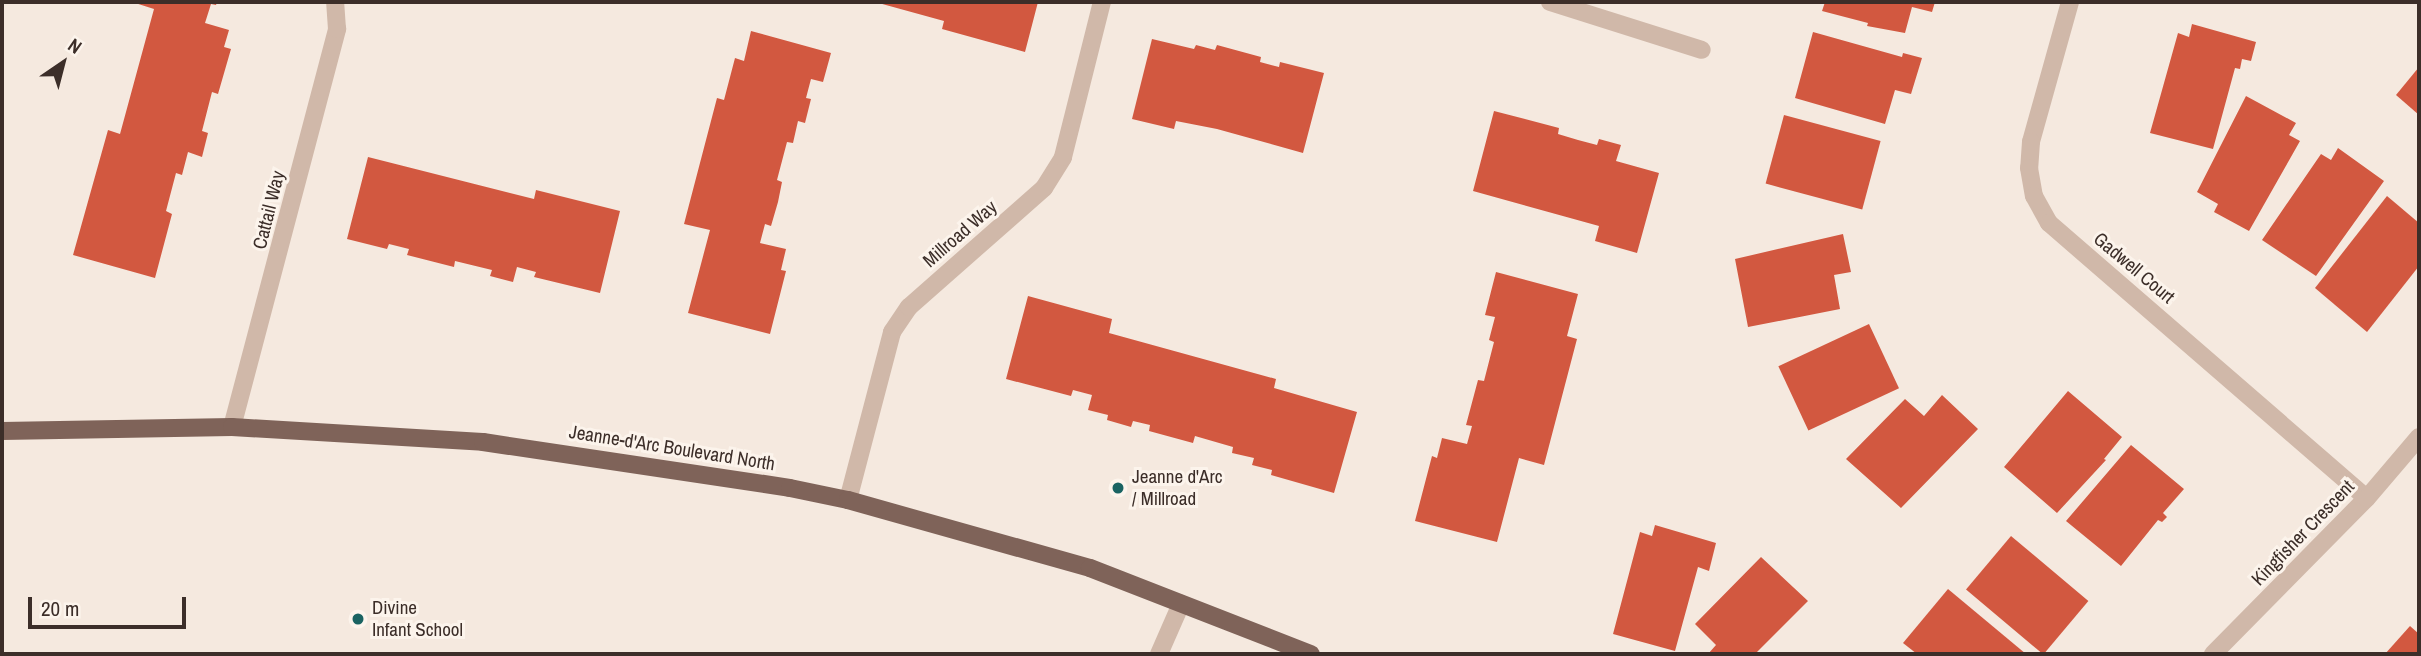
<!DOCTYPE html>
<style>
body{margin:0}
#map{position:relative;width:2421px;height:656px;overflow:hidden;background:#f5e9df;font-family:"Archivo Narrow",sans-serif}
div>[style]{position:absolute}
.building>*{inset:0;background:#d25840;transform-origin:0 0}
.minor>*{height:18px;margin:-9px;padding:0 9px;transform-origin:9px;border-radius:9px;background:#d0b8a9}
.major>*{height:18px;margin:-9px;padding:0 9px;transform-origin:9px;border-radius:9px;background:#7f6359}
.dots>*{width:19px;height:19px;translate:-50% -50%;box-sizing:border-box;border:4px solid #fcf4ec;border-radius:50%}
span{translate:-50% -50%;white-space:nowrap;text-align:center;line-height:1.15;-webkit-text-stroke:6px #fcf4ec;paint-order:stroke}
.street-label{font-size:19px;color:#3c2e29}
.poi-label{font-size:19px;color:#3c2e29}
.left{translate:0 -50%;text-align:left}
.frame{position:absolute;inset:0;border:4px solid #3c2e29;pointer-events:none}
.north{position:absolute;left:28px;top:28px;width:70px;height:70px;-webkit-text-stroke:5px #fcf4ec;paint-order:stroke;rotate:35deg;font-size:19px;font-weight:700;line-height:28px;text-align:center;color:#3c2e29}
.north::after{content:'';display:block;margin:auto;width:24px;height:32px;background:#3c2e29;clip-path:polygon(50% 0,100% 100%,50% 72%,0 100%)}
.scale{position:absolute;left:28px;top:597px;width:158px;height:32px;box-sizing:border-box;border:4px solid #3c2e29;border-top:0;padding-left:9px;font-size:21px;line-height:24px;white-space:nowrap;color:#3c2e29;-webkit-text-stroke:5px #fcf4ec;paint-order:stroke}
</style>
<div id="map">
<div class="building">
<div style="clip-path:polygon(132px 2px,217px 2px,216px 5px,211px 4px,205px 23px,229px 30px,224px 47px,231px 49px,218px 94px,212px 92px,202px 131px,208px 133px,202px 157px,188px 152px,182px 175px,176px 173px,166px 211px,172px 214px,155px 278px,73px 255px,108px 130px,120px 134px,154px 9px)"></div>
<div style="clip-path:polygon(875px 2px,1038px 2px,1025px 52px,942px 29px,944px 21px)"></div>
<div style="clip-path:polygon(1825px 2px,1935px 2px,1932px 12px,1912px 7px,1905px 33px,1867px 26px,1868px 23px,1822px 11px)"></div>
<div style="clip-path:polygon(2192px 24px,2256px 42px,2251px 61px,2242px 59px,2240px 69px,2235px 68px,2213px 149px,2150px 133px,2178px 33px,2189px 37px)"></div>
<div style="clip-path:polygon(751px 31px,831px 53px,823px 82px,811px 79px,806px 98px,811px 99px,805px 123px,798px 121px,793px 143px,787px 142px,777px 180px,782px 182px,778px 202px,771px 226px,765px 224px,760px 243px,786px 249px,781px 270px,786px 271px,770px 334px,688px 313px,710px 230px,684px 224px,717px 98px,724px 100px,735px 58px,744px 61px)"></div>
<div style="clip-path:polygon(1813px 32px,1902px 57px,1903px 53px,1922px 58px,1911px 94px,1895px 90px,1885px 124px,1795px 98px)"></div>
<div style="clip-path:polygon(1152px 39px,1194px 49px,1196px 45px,1215px 50px,1217px 45px,1261px 57px,1260px 62px,1279px 67px,1280px 62px,1324px 73px,1303px 153px,1217px 129px,1176px 121px,1174px 129px,1132px 119px)"></div>
<div style="clip-path:polygon(2419px 67px,2419px 115px,2396px 95px)"></div>
<div style="clip-path:polygon(2246px 96px,2296px 123px,2289px 135px,2300px 141px,2249px 231px,2214px 212px,2218px 204px,2197px 192px)"></div>
<div style="clip-path:polygon(1494px 111px,1559px 128px,1558px 134px,1578px 140px,1597px 145px,1599px 139px,1621px 145px,1616px 161px,1659px 173px,1637px 253px,1595px 241px,1599px 226px,1473px 191px)"></div>
<div style="left:1784px;top:115px;width:100px;height:71px;rotate:15deg"></div>
<div style="clip-path:polygon(2338px 148px,2384px 181px,2316px 276px,2262px 240px,2321px 154px,2331px 160px)"></div>
<div style="clip-path:polygon(368px 157px,534px 199px,536px 190px,620px 211px,600px 293px,534px 277px,536px 272px,517px 267px,513px 282px,490px 276px,492px 270px,455px 261px,454px 267px,407px 255px,409px 249px,389px 244px,387px 249px,347px 239px)"></div>
<div style="clip-path:polygon(2387px 196px,2419px 223px,2419px 266px,2367px 332px,2315px 288px)"></div>
<div style="clip-path:polygon(1843px 234px,1851px 272px,1834px 275px,1840px 309px,1748px 327px,1735px 259px)"></div>
<div style="clip-path:polygon(1496px 272px,1578px 294px,1567px 336px,1577px 339px,1544px 465px,1519px 458px,1497px 542px,1415px 521px,1432px 456px,1437px 458px,1442px 438px,1467px 444px,1472px 426px,1466px 425px,1478px 380px,1484px 381px,1494px 342px,1489px 340px,1495px 317px,1485px 315px)"></div>
<div style="clip-path:polygon(1028px 296px,1112px 319px,1109px 333px,1276px 379px,1274px 388px,1357px 412px,1334px 493px,1271px 475px,1272px 470px,1252px 465px,1254px 458px,1232px 453px,1233px 447px,1195px 436px,1193px 443px,1149px 431px,1150px 425px,1133px 421px,1131px 427px,1107px 420px,1108px 415px,1088px 410px,1092px 395px,1073px 390px,1071px 396px,1006px 379px)"></div>
<div style="left:1869px;top:324px;width:71px;height:100px;rotate:65deg"></div>
<div style="clip-path:polygon(2068px 391px,2122px 437px,2104px 459px,2106px 460px,2057px 513px,2004px 467px)"></div>
<div style="clip-path:polygon(1942px 395px,1978px 429px,1901px 508px,1846px 459px,1905px 399px,1924px 416px)"></div>
<div style="clip-path:polygon(2131px 445px,2184px 489px,2163px 513px,2167px 517px,2162px 522px,2158px 520px,2121px 566px,2066px 521px)"></div>
<div style="clip-path:polygon(1655px 525px,1716px 543px,1709px 571px,1698px 567px,1675px 651px,1613px 634px,1640px 532px,1652px 536px)"></div>
<div style="left:2011px;top:536px;width:101px;height:70px;rotate:40deg"></div>
<div style="clip-path:polygon(1761px 557px,1808px 601px,1755px 654px,1708px 654px,1716px 645px,1695px 624px)"></div>
<div style="clip-path:polygon(1948px 589px,2026px 654px,1917px 654px,1903px 643px)"></div>
<div style="clip-path:polygon(2410px 626px,2419px 634px,2419px 654px,2385px 654px)"></div>
</div>
<div class="minor">
<div style="left:1550px;top:2px;width:159px;rotate:17.5deg"></div>
<div style="left:2070px;top:2px;width:145px;rotate:105.6deg"></div>
<div style="left:2031px;top:142px;width:26px;rotate:94deg"></div>
<div style="left:2029px;top:168px;width:28px;rotate:80deg"></div>
<div style="left:2034px;top:196px;width:31px;rotate:61deg"></div>
<div style="left:2049px;top:223px;width:420px;rotate:40.9deg"></div>
<div style="left:232px;top:427px;width:412px;rotate:-75.2deg"></div>
<div style="left:337px;top:29px;width:27px;rotate:-94deg"></div>
<div style="left:848px;top:500px;width:174px;rotate:-75.3deg"></div>
<div style="left:892px;top:332px;width:30px;rotate:-56deg"></div>
<div style="left:909px;top:307px;width:180px;rotate:-41.4deg"></div>
<div style="left:1044px;top:188px;width:36px;rotate:-58deg"></div>
<div style="left:1063px;top:157px;width:160px;rotate:-75.9deg"></div>
<div style="left:1159px;top:654px;width:55px;rotate:-66.3deg"></div>
<div style="left:2213px;top:654px;width:219px;rotate:-45.4deg"></div>
<div style="left:2367px;top:498px;width:80px;rotate:-49.6deg"></div>
</div>
<div class="major">
<div style="left:2px;top:431px;width:230px;rotate:-1deg"></div>
<div style="left:232px;top:427px;width:251px;rotate:3.4deg"></div>
<div style="left:483px;top:442px;width:310px;rotate:8.5deg"></div>
<div style="left:790px;top:488px;width:59px;rotate:11.7deg"></div>
<div style="left:848px;top:500px;width:251px;rotate:15.7deg"></div>
<div style="left:1090px;top:568px;width:237px;rotate:21.3deg"></div>
</div>
<div class="dots">
<div style="left:1118px;top:488px;background:#1a6362"></div>
<div style="left:358px;top:619px;background:#1a6362"></div>
</div>
<div class="street-label">
<span style="left:269px;top:210px;rotate:-76deg">Cattail Way</span>
<span style="left:960px;top:234px;rotate:-41deg">Millroad Way</span>
<span style="left:2134px;top:268px;rotate:40deg">Gadwell Court</span>
<span style="left:672px;top:448px;rotate:9deg">Jeanne-d'Arc Boulevard North</span>
<span style="left:2303px;top:533px;rotate:-46deg">Kingfisher Crescent</span>
</div>
<div class="poi-label">
<span class="left" style="left:1132px;top:488px">Jeanne d'Arc<br>/ Millroad</span>
<span class="left" style="left:372px;top:619px">Divine<br>Infant School</span>
</div>
<div class="frame"></div>
<div class="north">N</div>
<div class="scale">20 m</div>
</div>
